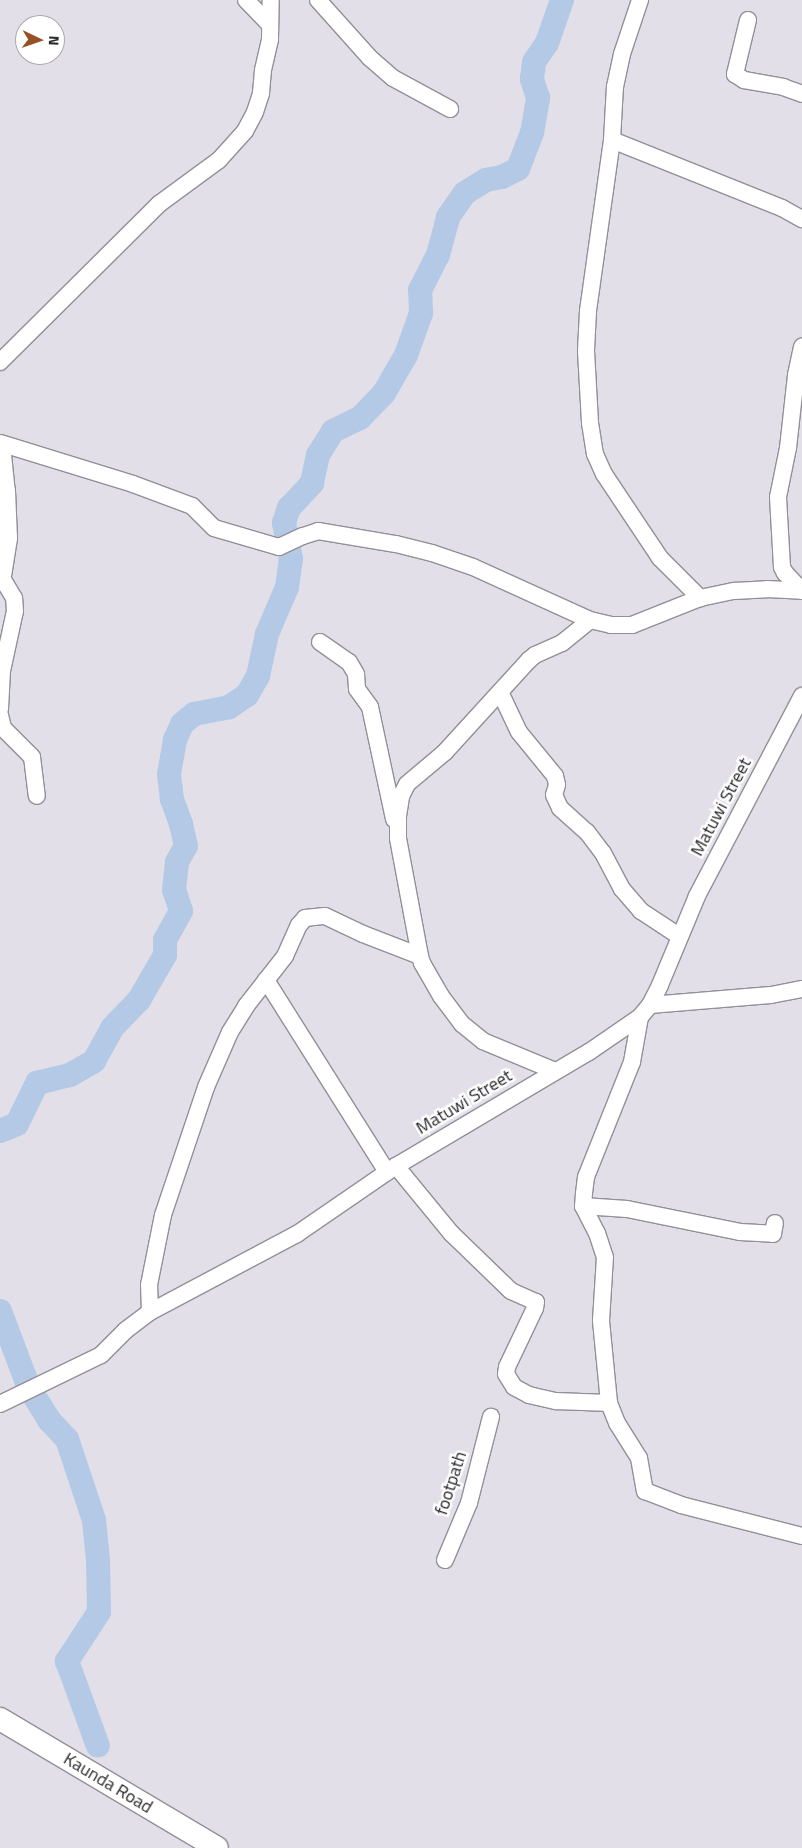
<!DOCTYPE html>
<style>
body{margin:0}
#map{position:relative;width:802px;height:1848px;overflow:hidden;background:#e2dfe9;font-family:"Titillium Web",sans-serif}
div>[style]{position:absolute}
.river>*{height:24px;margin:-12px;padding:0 12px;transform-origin:12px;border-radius:12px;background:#b3c9e6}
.roads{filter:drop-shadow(1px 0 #928f98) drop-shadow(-1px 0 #928f98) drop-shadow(0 1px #928f98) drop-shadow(0 -1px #928f98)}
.street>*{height:16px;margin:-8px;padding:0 8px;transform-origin:8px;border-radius:8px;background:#fff}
.secondary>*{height:22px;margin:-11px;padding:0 11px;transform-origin:11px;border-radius:11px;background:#fff}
span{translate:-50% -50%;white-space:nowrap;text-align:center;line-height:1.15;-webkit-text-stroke:5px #fff;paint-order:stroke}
.street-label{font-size:18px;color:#29282c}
.north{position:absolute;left:15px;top:15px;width:50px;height:50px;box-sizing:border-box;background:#fff;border:1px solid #a9a9ab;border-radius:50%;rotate:93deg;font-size:14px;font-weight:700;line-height:20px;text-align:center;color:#29282c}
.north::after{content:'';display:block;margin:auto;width:18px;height:22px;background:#975127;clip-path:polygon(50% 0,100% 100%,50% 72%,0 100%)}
</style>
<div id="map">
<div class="river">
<div style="left:0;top:1131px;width:18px;rotate:-22deg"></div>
<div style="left:17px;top:1124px;width:46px;rotate:-64deg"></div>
<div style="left:37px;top:1083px;width:34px;rotate:-14deg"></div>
<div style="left:70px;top:1075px;width:28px;rotate:-30deg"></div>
<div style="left:94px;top:1061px;width:38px;rotate:-61deg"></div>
<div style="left:112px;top:1028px;width:39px;rotate:-46deg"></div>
<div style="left:139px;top:1000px;width:52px;rotate:-60deg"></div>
<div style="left:165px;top:955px;width:15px;rotate:-90deg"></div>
<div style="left:165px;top:940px;width:33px;rotate:-61deg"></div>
<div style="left:181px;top:911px;width:22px;rotate:-108deg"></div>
<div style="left:174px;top:890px;width:28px;rotate:-84deg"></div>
<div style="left:177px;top:862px;width:18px;rotate:-61deg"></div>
<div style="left:186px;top:846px;width:23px;rotate:-103deg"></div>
<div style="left:181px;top:824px;width:27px;rotate:-110deg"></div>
<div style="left:172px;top:799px;width:25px;rotate:-97deg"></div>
<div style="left:169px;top:774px;width:35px;rotate:-80deg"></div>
<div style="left:175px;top:740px;width:17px;rotate:-66deg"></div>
<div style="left:182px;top:724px;width:16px;rotate:-40deg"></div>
<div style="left:194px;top:714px;width:36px;rotate:-11deg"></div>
<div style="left:229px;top:707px;width:22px;rotate:-34deg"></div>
<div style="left:247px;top:695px;width:22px;rotate:-60deg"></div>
<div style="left:258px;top:676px;width:43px;rotate:-77.9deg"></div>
<div style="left:267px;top:634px;width:51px;rotate:-66.9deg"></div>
<div style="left:287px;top:587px;width:28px;rotate:-82deg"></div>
<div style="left:291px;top:559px;width:37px;rotate:-101deg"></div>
<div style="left:284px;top:523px;width:16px;rotate:-72deg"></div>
<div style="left:289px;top:508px;width:34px;rotate:-47deg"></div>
<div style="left:312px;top:483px;width:29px;rotate:-78deg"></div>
<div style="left:318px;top:455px;width:28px;rotate:-58deg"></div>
<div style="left:333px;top:431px;width:30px;rotate:-26deg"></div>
<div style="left:360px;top:418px;width:35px;rotate:-46deg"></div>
<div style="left:384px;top:393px;width:44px;rotate:-59.9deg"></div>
<div style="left:406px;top:355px;width:45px;rotate:-70.3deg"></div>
<div style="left:421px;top:313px;width:23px;rotate:-92deg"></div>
<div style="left:420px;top:290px;width:39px;rotate:-63deg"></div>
<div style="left:438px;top:255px;width:39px;rotate:-75deg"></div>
<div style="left:448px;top:217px;width:29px;rotate:-55deg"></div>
<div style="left:465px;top:193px;width:25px;rotate:-32deg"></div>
<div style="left:486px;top:180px;width:16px;rotate:-11deg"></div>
<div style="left:502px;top:177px;width:18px;rotate:-27deg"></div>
<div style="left:518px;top:169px;width:39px;rotate:-69deg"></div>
<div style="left:532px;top:133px;width:36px;rotate:-80deg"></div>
<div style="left:538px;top:98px;width:20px;rotate:-108deg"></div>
<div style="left:532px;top:79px;width:17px;rotate:-83deg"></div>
<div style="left:534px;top:62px;width:23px;rotate:-56deg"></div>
<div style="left:547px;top:43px;width:46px;rotate:-70.8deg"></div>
<div style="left:0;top:1311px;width:77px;rotate:69.4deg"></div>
<div style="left:33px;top:1394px;width:31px;rotate:58deg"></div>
<div style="left:49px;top:1420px;width:26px;rotate:47deg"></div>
<div style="left:67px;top:1439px;width:85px;rotate:71.6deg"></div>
<div style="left:94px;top:1520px;width:40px;rotate:84.3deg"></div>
<div style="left:98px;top:1560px;width:52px;rotate:88.9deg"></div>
<div style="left:99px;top:1612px;width:59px;rotate:123.1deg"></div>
<div style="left:67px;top:1661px;width:90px;rotate:70deg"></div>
</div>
<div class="roads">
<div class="street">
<div style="left:246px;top:0;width:33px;rotate:46deg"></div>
<div style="left:318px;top:0;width:78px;rotate:48.1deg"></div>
<div style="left:370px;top:58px;width:30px;rotate:41deg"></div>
<div style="left:393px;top:78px;width:65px;rotate:28.5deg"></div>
<div style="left:640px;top:0;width:57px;rotate:108.4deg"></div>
<div style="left:622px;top:54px;width:33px;rotate:102deg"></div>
<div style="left:615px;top:86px;width:54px;rotate:93.2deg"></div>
<div style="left:612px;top:140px;width:173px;rotate:98deg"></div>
<div style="left:588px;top:311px;width:40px;rotate:92.9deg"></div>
<div style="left:586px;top:351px;width:72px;rotate:86.8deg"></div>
<div style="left:590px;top:423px;width:31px;rotate:81deg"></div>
<div style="left:595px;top:454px;width:22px;rotate:66deg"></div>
<div style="left:604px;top:474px;width:101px;rotate:56.3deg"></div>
<div style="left:660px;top:558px;width:57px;rotate:45deg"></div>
<div style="left:748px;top:20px;width:56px;rotate:103.5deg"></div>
<div style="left:735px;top:74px;width:11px;rotate:34deg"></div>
<div style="left:744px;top:80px;width:40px;rotate:10deg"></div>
<div style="left:783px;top:87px;width:20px;rotate:20deg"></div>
<div style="left:612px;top:140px;width:183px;rotate:21.8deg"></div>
<div style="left:782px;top:208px;width:23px;rotate:29deg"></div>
<div style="left:0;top:362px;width:224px;rotate:-44.8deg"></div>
<div style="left:159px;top:204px;width:74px;rotate:-36.3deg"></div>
<div style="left:219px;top:160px;width:39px;rotate:-48deg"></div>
<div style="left:245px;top:131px;width:21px;rotate:-62deg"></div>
<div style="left:255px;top:112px;width:20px;rotate:-72deg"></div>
<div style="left:261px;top:93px;width:23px;rotate:-85deg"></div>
<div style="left:263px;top:70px;width:32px;rotate:-77deg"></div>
<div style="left:270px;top:39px;width:39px;rotate:-89deg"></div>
<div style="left:0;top:443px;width:139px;rotate:17.1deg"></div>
<div style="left:133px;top:484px;width:63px;rotate:20.4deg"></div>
<div style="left:192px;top:506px;width:31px;rotate:45deg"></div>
<div style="left:214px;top:528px;width:68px;rotate:16.3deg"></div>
<div style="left:279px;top:547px;width:26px;rotate:-25deg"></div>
<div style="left:303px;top:536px;width:16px;rotate:-18deg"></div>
<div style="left:318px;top:531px;width:79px;rotate:9.5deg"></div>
<div style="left:396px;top:544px;width:37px;rotate:14deg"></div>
<div style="left:432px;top:553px;width:43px;rotate:18.9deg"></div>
<div style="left:473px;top:567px;width:128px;rotate:24.4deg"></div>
<div style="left:590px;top:620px;width:22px;rotate:13deg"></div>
<div style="left:611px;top:625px;width:21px"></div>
<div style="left:632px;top:625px;width:73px;rotate:-21.7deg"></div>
<div style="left:700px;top:598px;width:35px;rotate:-12deg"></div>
<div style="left:734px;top:591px;width:33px;rotate:-3deg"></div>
<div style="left:767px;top:589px;width:35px;rotate:3deg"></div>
<div style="left:802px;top:591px;width:25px;rotate:-133deg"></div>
<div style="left:785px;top:573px;width:7px;rotate:-117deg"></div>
<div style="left:782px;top:567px;width:70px;rotate:-93.3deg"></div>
<div style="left:778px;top:497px;width:50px;rotate:-78.5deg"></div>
<div style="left:788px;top:448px;width:73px;rotate:-83.7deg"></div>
<div style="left:796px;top:375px;width:29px;rotate:-78deg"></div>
<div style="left:320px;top:642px;width:35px;rotate:35deg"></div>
<div style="left:349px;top:662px;width:14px;rotate:60deg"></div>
<div style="left:356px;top:674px;width:15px;rotate:86deg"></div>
<div style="left:357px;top:689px;width:22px;rotate:54deg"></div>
<div style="left:370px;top:707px;width:115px;rotate:77.9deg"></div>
<div style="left:500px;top:692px;width:44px;rotate:64.6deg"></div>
<div style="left:519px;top:732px;width:57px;rotate:50.7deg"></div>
<div style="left:555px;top:776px;width:9px;rotate:77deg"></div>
<div style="left:557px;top:785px;width:10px;rotate:107deg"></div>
<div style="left:554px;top:795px;width:14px;rotate:65deg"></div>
<div style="left:560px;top:808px;width:36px;rotate:42deg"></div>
<div style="left:587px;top:832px;width:26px;rotate:53deg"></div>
<div style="left:603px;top:853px;width:41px;rotate:62.2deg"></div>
<div style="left:622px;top:889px;width:29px;rotate:49deg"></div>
<div style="left:641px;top:911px;width:45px;rotate:33.3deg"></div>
<div style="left:0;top:709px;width:38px;rotate:-87deg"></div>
<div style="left:2px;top:671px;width:61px;rotate:-77.8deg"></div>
<div style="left:15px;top:611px;width:13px;rotate:-94deg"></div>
<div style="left:14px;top:598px;width:26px;rotate:-121deg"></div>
<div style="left:0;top:715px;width:13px;rotate:77deg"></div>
<div style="left:3px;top:728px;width:41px;rotate:45deg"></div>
<div style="left:32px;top:757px;width:39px;rotate:83deg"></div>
<div style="left:266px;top:980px;width:227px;rotate:57.8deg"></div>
<div style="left:650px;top:1005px;width:121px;rotate:-4.7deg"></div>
<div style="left:771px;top:995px;width:32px;rotate:-11deg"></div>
<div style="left:640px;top:1017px;width:46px;rotate:100.1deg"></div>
<div style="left:632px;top:1062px;width:124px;rotate:111.8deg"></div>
<div style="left:586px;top:1177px;width:16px;rotate:97deg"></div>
<div style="left:584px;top:1193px;width:13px;rotate:94deg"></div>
<div style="left:583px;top:1206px;width:30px;rotate:63deg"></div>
<div style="left:597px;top:1233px;width:25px;rotate:72deg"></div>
<div style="left:605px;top:1257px;width:64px;rotate:93.6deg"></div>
<div style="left:601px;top:1321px;width:82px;rotate:84.4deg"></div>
<div style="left:609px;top:1403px;width:22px;rotate:68deg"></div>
<div style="left:617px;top:1423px;width:41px;rotate:57.8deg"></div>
<div style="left:639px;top:1458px;width:34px;rotate:80deg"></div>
<div style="left:645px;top:1491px;width:39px;rotate:21deg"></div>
<div style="left:681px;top:1505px;width:125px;rotate:14.4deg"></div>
<div style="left:555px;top:1071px;width:78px;rotate:-157.4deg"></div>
<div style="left:483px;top:1041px;width:27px;rotate:-141deg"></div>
<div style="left:462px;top:1024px;width:35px;rotate:-127deg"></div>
<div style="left:441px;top:996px;width:38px;rotate:-120deg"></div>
<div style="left:422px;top:963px;width:7px;rotate:-106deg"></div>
<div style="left:420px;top:956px;width:120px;rotate:-100.6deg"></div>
<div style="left:398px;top:838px;width:22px;rotate:-90deg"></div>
<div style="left:398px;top:816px;width:20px;rotate:-81deg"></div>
<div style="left:401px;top:796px;width:13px;rotate:-63deg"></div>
<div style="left:407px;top:784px;width:50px;rotate:-40.1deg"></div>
<div style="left:445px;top:752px;width:125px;rotate:-47.6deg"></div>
<div style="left:529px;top:660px;width:8px;rotate:-40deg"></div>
<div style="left:535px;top:655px;width:30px;rotate:-24deg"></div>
<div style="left:562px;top:643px;width:36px;rotate:-39deg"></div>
<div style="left:396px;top:1166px;width:87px;rotate:50.6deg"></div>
<div style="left:451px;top:1233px;width:83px;rotate:44deg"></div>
<div style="left:511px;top:1291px;width:27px;rotate:24deg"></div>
<div style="left:536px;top:1302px;width:6px;rotate:99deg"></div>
<div style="left:535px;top:1308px;width:65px;rotate:115.4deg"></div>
<div style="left:507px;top:1367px;width:7px;rotate:98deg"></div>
<div style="left:506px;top:1374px;width:15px;rotate:58deg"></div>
<div style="left:514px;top:1387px;width:17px;rotate:28deg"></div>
<div style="left:529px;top:1395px;width:28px;rotate:13deg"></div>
<div style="left:556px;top:1401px;width:53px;rotate:2.2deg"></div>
<div style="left:583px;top:1206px;width:44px;rotate:3.9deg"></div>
<div style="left:627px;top:1209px;width:115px;rotate:11.5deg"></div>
<div style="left:740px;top:1232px;width:33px;rotate:3deg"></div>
<div style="left:773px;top:1234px;width:11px;rotate:-80deg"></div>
<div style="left:150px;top:1312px;width:27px;rotate:-92deg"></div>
<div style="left:149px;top:1285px;width:71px;rotate:-78.7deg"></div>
<div style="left:163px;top:1215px;width:135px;rotate:-71.4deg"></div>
<div style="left:206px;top:1087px;width:60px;rotate:-66.4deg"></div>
<div style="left:230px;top:1032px;width:31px;rotate:-58deg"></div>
<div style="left:246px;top:1006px;width:63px;rotate:-52deg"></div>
<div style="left:285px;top:956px;width:34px;rotate:-66deg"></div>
<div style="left:299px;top:925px;width:9px;rotate:-49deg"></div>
<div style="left:305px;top:918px;width:20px;rotate:-6deg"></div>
<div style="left:325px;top:916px;width:42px;rotate:25.3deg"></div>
<div style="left:363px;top:934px;width:61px;rotate:21.1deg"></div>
<div style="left:0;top:1404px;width:112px;rotate:-25.9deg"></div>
<div style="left:101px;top:1355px;width:35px;rotate:-45deg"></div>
<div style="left:126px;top:1330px;width:30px;rotate:-37deg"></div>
<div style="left:150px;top:1312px;width:166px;rotate:-28deg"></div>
<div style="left:297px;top:1234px;width:120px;rotate:-34.5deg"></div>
<div style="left:396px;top:1166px;width:224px;rotate:-30.6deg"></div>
<div style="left:589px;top:1052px;width:62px;rotate:-34.5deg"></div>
<div style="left:640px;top:1017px;width:16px;rotate:-50deg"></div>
<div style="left:650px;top:1005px;width:22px;rotate:-63deg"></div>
<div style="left:660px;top:985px;width:96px;rotate:-67.4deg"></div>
<div style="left:697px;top:896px;width:226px;rotate:-62.3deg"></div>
<div style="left:445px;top:1560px;width:62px;rotate:-67.2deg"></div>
<div style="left:469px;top:1503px;width:89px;rotate:-75.7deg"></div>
</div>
<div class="secondary">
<div style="left:0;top:455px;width:36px;rotate:84deg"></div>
<div style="left:4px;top:491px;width:47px;rotate:87.6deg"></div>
<div style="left:6px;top:538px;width:39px;rotate:99deg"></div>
<div style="left:0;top:1719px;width:252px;rotate:30.7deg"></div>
</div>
</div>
<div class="street-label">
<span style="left:721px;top:807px;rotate:-62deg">Matuwi Street</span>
<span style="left:464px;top:1102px;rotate:-31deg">Matuwi Street</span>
<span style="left:451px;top:1483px;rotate:-72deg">footpath</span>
<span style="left:108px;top:1783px;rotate:31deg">Kaunda Road</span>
</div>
<div class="north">N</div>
</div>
